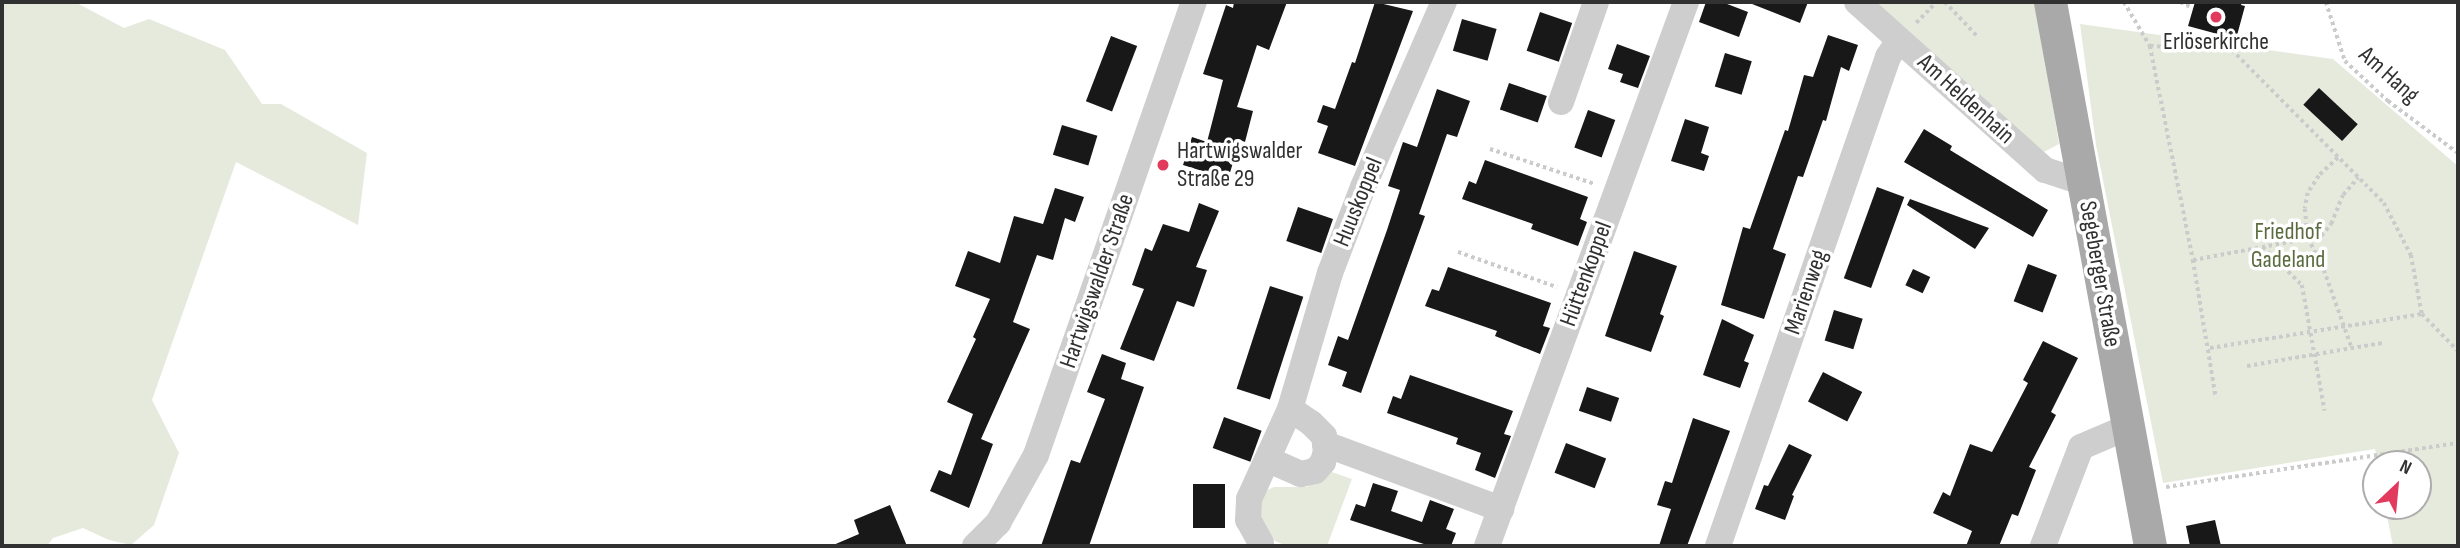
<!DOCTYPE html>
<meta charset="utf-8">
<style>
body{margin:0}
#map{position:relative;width:2460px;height:548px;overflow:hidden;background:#fff;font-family:"Sofia Sans Condensed",sans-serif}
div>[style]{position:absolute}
.green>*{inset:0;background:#e6eadd}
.building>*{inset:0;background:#181818;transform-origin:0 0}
.path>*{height:3.5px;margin-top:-1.75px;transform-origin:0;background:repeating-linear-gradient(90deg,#cbcbcb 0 3.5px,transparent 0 7px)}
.minor>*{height:26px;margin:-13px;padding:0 13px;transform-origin:13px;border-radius:13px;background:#cecece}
.major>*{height:33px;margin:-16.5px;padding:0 16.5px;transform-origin:16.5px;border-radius:16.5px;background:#a9a9a9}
.dots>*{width:19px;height:19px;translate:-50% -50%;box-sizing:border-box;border:4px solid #fff;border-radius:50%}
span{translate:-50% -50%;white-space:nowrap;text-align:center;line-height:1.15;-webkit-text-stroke:7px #fff;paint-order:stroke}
.poi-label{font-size:24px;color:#313131}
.left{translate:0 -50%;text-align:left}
.street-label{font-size:24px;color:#313131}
.park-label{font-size:24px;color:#5a6c3f}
.frame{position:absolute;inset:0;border:4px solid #313131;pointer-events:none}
.north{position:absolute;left:2362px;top:450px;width:70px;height:70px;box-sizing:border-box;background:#fff;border:2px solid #adadad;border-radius:50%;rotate:26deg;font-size:19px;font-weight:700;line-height:28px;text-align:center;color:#313131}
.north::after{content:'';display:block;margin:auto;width:24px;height:32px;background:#e13a5d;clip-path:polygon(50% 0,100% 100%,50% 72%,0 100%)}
</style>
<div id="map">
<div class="green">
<div style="clip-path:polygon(2px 2px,75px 2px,124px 28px,149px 19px,225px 50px,262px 104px,281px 104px,367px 153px,358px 225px,236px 162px,152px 400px,179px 453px,154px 525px,131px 545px,109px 540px,83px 528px,53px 538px,47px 546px,2px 546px)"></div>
<div style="clip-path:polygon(1867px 2px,2036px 2px,2059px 144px,2044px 152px)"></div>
<div style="clip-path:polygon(2080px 24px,2333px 59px,2458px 166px,2458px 546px,2393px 546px,2385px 506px,2418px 506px,2418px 464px,2378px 464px,2375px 449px,2163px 483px,2096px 145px)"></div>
<div style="clip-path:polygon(1329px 471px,1352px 479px,1327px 546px,1287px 546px,1275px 541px,1262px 526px,1260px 505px,1265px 491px,1274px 487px,1307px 487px)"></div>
</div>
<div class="building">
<div style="clip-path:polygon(1234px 2px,1287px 2px,1269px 50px,1257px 45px,1237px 107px,1253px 111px,1245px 142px,1240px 140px,1228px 179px,1183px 165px,1192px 137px,1207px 142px,1223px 80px,1203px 74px,1226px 5px,1233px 8px)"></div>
<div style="clip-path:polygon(1375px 2px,1413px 11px,1355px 166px,1318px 153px,1328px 126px,1317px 122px,1323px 105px,1335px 109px,1352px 62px,1355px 63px)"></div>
<div style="clip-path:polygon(1706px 2px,1722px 2px,1748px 12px,1739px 37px,1699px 22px)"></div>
<div style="clip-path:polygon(1747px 2px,1808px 2px,1800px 23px)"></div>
<div style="clip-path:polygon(2195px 2px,2242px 2px,2241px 5px,2245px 6px,2236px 39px,2188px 26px)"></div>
<div style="left:1540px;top:12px;width:34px;height:41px;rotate:19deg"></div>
<div style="left:1462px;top:19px;width:36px;height:33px;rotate:16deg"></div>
<div style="clip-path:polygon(1828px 35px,1858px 45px,1849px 71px,1841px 67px,1826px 121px,1823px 120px,1803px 177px,1798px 176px,1773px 249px,1786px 254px,1764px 319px,1721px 305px,1743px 227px,1750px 229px,1785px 130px,1788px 131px,1804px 75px,1813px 77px)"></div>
<div style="left:1111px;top:36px;width:28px;height:70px;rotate:21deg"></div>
<div style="clip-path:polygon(1617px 44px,1650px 56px,1638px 88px,1620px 82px,1623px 74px,1608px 69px)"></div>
<div style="left:1725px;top:53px;width:28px;height:35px;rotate:17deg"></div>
<div style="left:1509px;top:83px;width:40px;height:28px;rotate:19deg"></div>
<div style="left:2319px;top:88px;width:53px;height:23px;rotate:43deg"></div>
<div style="clip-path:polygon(1437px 89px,1470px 101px,1457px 137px,1447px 134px,1419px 214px,1425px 216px,1361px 393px,1342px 386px,1347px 372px,1328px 365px,1338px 336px,1348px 340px,1387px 230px,1400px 190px,1388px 186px,1403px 142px,1417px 147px)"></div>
<div style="left:1588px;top:110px;width:29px;height:40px;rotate:20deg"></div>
<div style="clip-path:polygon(1685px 119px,1709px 127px,1701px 153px,1709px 156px,1704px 171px,1671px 161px)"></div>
<div style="left:1062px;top:125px;width:37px;height:31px;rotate:17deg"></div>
<div style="clip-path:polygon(1924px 129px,1952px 146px,1950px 150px,2048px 210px,2033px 237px,1904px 162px)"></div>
<div style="clip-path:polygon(1485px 160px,1588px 197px,1580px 219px,1587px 222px,1578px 246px,1531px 229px,1533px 224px,1462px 199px,1469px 181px,1476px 184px)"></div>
<div style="left:1877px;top:187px;width:29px;height:97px;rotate:20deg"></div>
<div style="clip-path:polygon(1055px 188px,1084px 197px,1075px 222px,1065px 218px,1053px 260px,1037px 255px,1013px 322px,1030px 329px,981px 439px,993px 444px,969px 508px,930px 491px,939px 470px,951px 475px,973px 414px,947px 402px,976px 339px,973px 337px,990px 299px,955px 286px,968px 251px,1000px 263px,1014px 216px,1043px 224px)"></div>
<div style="clip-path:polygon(1910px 199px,1989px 228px,1975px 249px,1907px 205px)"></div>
<div style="clip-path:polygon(1199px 203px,1219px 211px,1196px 267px,1207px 270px,1194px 307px,1177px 301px,1154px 361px,1120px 349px,1144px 289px,1132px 285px,1145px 248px,1152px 251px,1163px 224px,1189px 232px)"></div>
<div style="left:1298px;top:207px;width:37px;height:36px;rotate:19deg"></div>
<div style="clip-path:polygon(1634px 251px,1677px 266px,1660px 314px,1664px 316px,1651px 352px,1605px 336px)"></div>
<div style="left:2028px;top:264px;width:31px;height:40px;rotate:21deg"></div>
<div style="clip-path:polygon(1448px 267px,1551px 303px,1543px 326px,1550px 328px,1540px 354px,1495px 336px,1497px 331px,1425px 306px,1432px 289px,1439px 291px)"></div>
<div style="left:1913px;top:269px;width:19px;height:18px;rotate:25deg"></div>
<div style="left:1270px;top:286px;width:35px;height:108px;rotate:18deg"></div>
<div style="left:1834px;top:310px;width:30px;height:32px;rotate:17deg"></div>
<div style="clip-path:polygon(1722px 319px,1754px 335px,1744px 361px,1749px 363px,1740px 388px,1703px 375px)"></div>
<div style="clip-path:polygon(2043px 341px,2078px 358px,2051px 412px,2056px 415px,2029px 467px,2036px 470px,2018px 516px,2012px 514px,1999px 546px,1966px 546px,1972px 531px,1933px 513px,1943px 492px,1950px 496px,1970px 444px,1992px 452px,2028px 383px,2023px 380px)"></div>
<div style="clip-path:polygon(1102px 354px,1126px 363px,1121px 379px,1144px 387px,1089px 546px,1041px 546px,1071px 460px,1080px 463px,1105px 399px,1087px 392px)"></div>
<div style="left:1823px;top:372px;width:44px;height:33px;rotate:27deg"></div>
<div style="clip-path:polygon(1410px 375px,1513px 411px,1504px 434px,1511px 436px,1495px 478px,1475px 470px,1481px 453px,1456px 444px,1458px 438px,1387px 413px,1393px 396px,1401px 399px)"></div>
<div style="left:1587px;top:387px;width:34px;height:25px;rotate:19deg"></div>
<div style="left:1224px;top:417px;width:40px;height:33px;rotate:20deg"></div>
<div style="clip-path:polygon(1693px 418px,1730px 431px,1687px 546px,1659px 546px,1671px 509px,1657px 505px,1665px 481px,1672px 483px)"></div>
<div style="left:1566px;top:443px;width:43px;height:32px;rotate:21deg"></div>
<div style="clip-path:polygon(1789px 444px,1812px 455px,1792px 495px,1794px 496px,1785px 520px,1755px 509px,1764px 485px,1768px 486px)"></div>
<div style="clip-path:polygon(1373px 483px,1398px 491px,1391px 511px,1422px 522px,1430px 500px,1454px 509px,1446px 529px,1456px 533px,1451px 546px,1430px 546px,1350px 520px,1356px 504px,1365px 507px)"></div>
<div style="left:1193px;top:484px;width:32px;height:44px"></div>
<div style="clip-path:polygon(890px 505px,907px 546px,831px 546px,859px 534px,854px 520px)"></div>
<div style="clip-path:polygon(2215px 520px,2221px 546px,2190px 546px,2186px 526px)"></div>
</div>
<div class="path">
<div style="left:1945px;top:2px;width:48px;rotate:46.7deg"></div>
<div style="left:2124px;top:2px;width:51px;rotate:59.4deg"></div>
<div style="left:2150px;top:46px;width:218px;rotate:78.6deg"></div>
<div style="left:2193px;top:260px;width:140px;rotate:80.5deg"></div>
<div style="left:2180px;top:2px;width:14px;rotate:25deg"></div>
<div style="left:2326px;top:2px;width:62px;rotate:72.1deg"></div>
<div style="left:2345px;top:61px;width:59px;rotate:42.9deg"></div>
<div style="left:2388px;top:101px;width:87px;rotate:36.6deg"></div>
<div style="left:1916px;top:23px;width:29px;rotate:-46deg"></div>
<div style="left:2150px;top:46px;width:82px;rotate:2.8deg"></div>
<div style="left:2232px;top:50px;width:216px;rotate:45.2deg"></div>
<div style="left:2384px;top:203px;width:59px;rotate:62.6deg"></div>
<div style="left:2411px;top:255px;width:60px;rotate:79.4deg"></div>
<div style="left:2422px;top:314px;width:52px;rotate:45.8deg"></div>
<div style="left:1490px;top:149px;width:111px;rotate:18.4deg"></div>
<div style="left:2338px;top:158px;width:26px;rotate:137deg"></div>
<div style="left:2319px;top:176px;width:20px;rotate:123deg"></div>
<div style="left:2308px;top:193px;width:16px;rotate:101deg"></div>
<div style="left:2305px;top:209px;width:29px;rotate:84deg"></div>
<div style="left:2308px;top:238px;width:36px;rotate:63deg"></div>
<div style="left:2324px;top:270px;width:83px;rotate:70.3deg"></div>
<div style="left:2263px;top:247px;width:54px;rotate:44.3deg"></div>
<div style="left:2302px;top:285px;width:128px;rotate:79.7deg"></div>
<div style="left:1458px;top:252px;width:105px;rotate:19.5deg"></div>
<div style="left:2193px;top:260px;width:130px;rotate:-10.6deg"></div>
<div style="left:2321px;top:236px;width:16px;rotate:-50deg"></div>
<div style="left:2331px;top:224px;width:31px;rotate:-68deg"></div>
<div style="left:2343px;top:195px;width:23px;rotate:-49deg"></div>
<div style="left:2210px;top:348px;width:215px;rotate:-9.1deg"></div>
<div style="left:2247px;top:366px;width:137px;rotate:-9.7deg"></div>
<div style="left:2166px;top:487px;width:295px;rotate:-8.6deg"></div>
</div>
<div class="minor">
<div style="left:1857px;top:2px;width:252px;rotate:41.8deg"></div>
<div style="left:2045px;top:170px;width:40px;rotate:18deg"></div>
<div style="left:1561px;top:102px;width:106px;rotate:-70.7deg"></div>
<div style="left:1325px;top:444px;width:188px;rotate:20.3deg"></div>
<div style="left:1269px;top:460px;width:35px;rotate:24deg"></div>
<div style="left:1301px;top:474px;width:14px;rotate:-12deg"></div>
<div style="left:1315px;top:471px;width:12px;rotate:-48deg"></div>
<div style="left:1323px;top:462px;width:11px;rotate:-75deg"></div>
<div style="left:1326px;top:451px;width:15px;rotate:-98deg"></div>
<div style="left:1324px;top:436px;width:18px;rotate:-135deg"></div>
<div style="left:1311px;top:423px;width:25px;rotate:-146deg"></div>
<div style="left:1261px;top:543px;width:26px;rotate:-119deg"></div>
<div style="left:1248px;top:520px;width:21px;rotate:-87deg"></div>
<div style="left:1249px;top:499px;width:99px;rotate:-65.5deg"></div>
<div style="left:1290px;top:409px;width:142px;rotate:-73.6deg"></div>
<div style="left:1330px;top:273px;width:92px;rotate:-69deg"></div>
<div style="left:1363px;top:187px;width:202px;rotate:-66.4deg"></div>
<div style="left:975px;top:546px;width:33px;rotate:-45deg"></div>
<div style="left:998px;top:523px;width:78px;rotate:-60.8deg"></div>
<div style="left:1036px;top:455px;width:480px;rotate:-70.8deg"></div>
<div style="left:1487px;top:546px;width:579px;rotate:-69.91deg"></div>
<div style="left:1718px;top:546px;width:518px;rotate:-70.83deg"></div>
<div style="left:1888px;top:57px;width:20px;rotate:-57deg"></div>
<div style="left:2043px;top:546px;width:106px;rotate:-69deg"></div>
<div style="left:2081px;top:447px;width:51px;rotate:-23.1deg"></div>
</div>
<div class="major">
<div style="left:2050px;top:2px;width:553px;rotate:79.58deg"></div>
</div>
<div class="dots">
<div style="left:2216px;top:17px;background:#e13a5d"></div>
<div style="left:1163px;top:165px;background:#e13a5d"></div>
</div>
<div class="poi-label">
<span style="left:2216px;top:42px">Erlöserkirche</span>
<span class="left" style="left:1177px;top:165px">Hartwigswalder<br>Straße 29</span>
</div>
<div class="street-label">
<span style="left:2389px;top:75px;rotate:42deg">Am Hang</span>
<span style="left:1966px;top:99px;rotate:42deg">Am Heldenhain</span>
<span style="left:1358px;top:202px;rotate:-68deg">Huuskoppel</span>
<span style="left:1586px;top:274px;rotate:-70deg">Hüttenkoppel</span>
<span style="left:2100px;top:274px;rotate:80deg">Segeberger Straße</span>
<span style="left:1097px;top:281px;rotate:-71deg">Hartwigswalder Straße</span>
<span style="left:1806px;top:292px;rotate:-71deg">Marienweg</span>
</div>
<div class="park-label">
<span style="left:2288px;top:246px">Friedhof<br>Gadeland</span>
</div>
<div class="frame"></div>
<div class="north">N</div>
</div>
